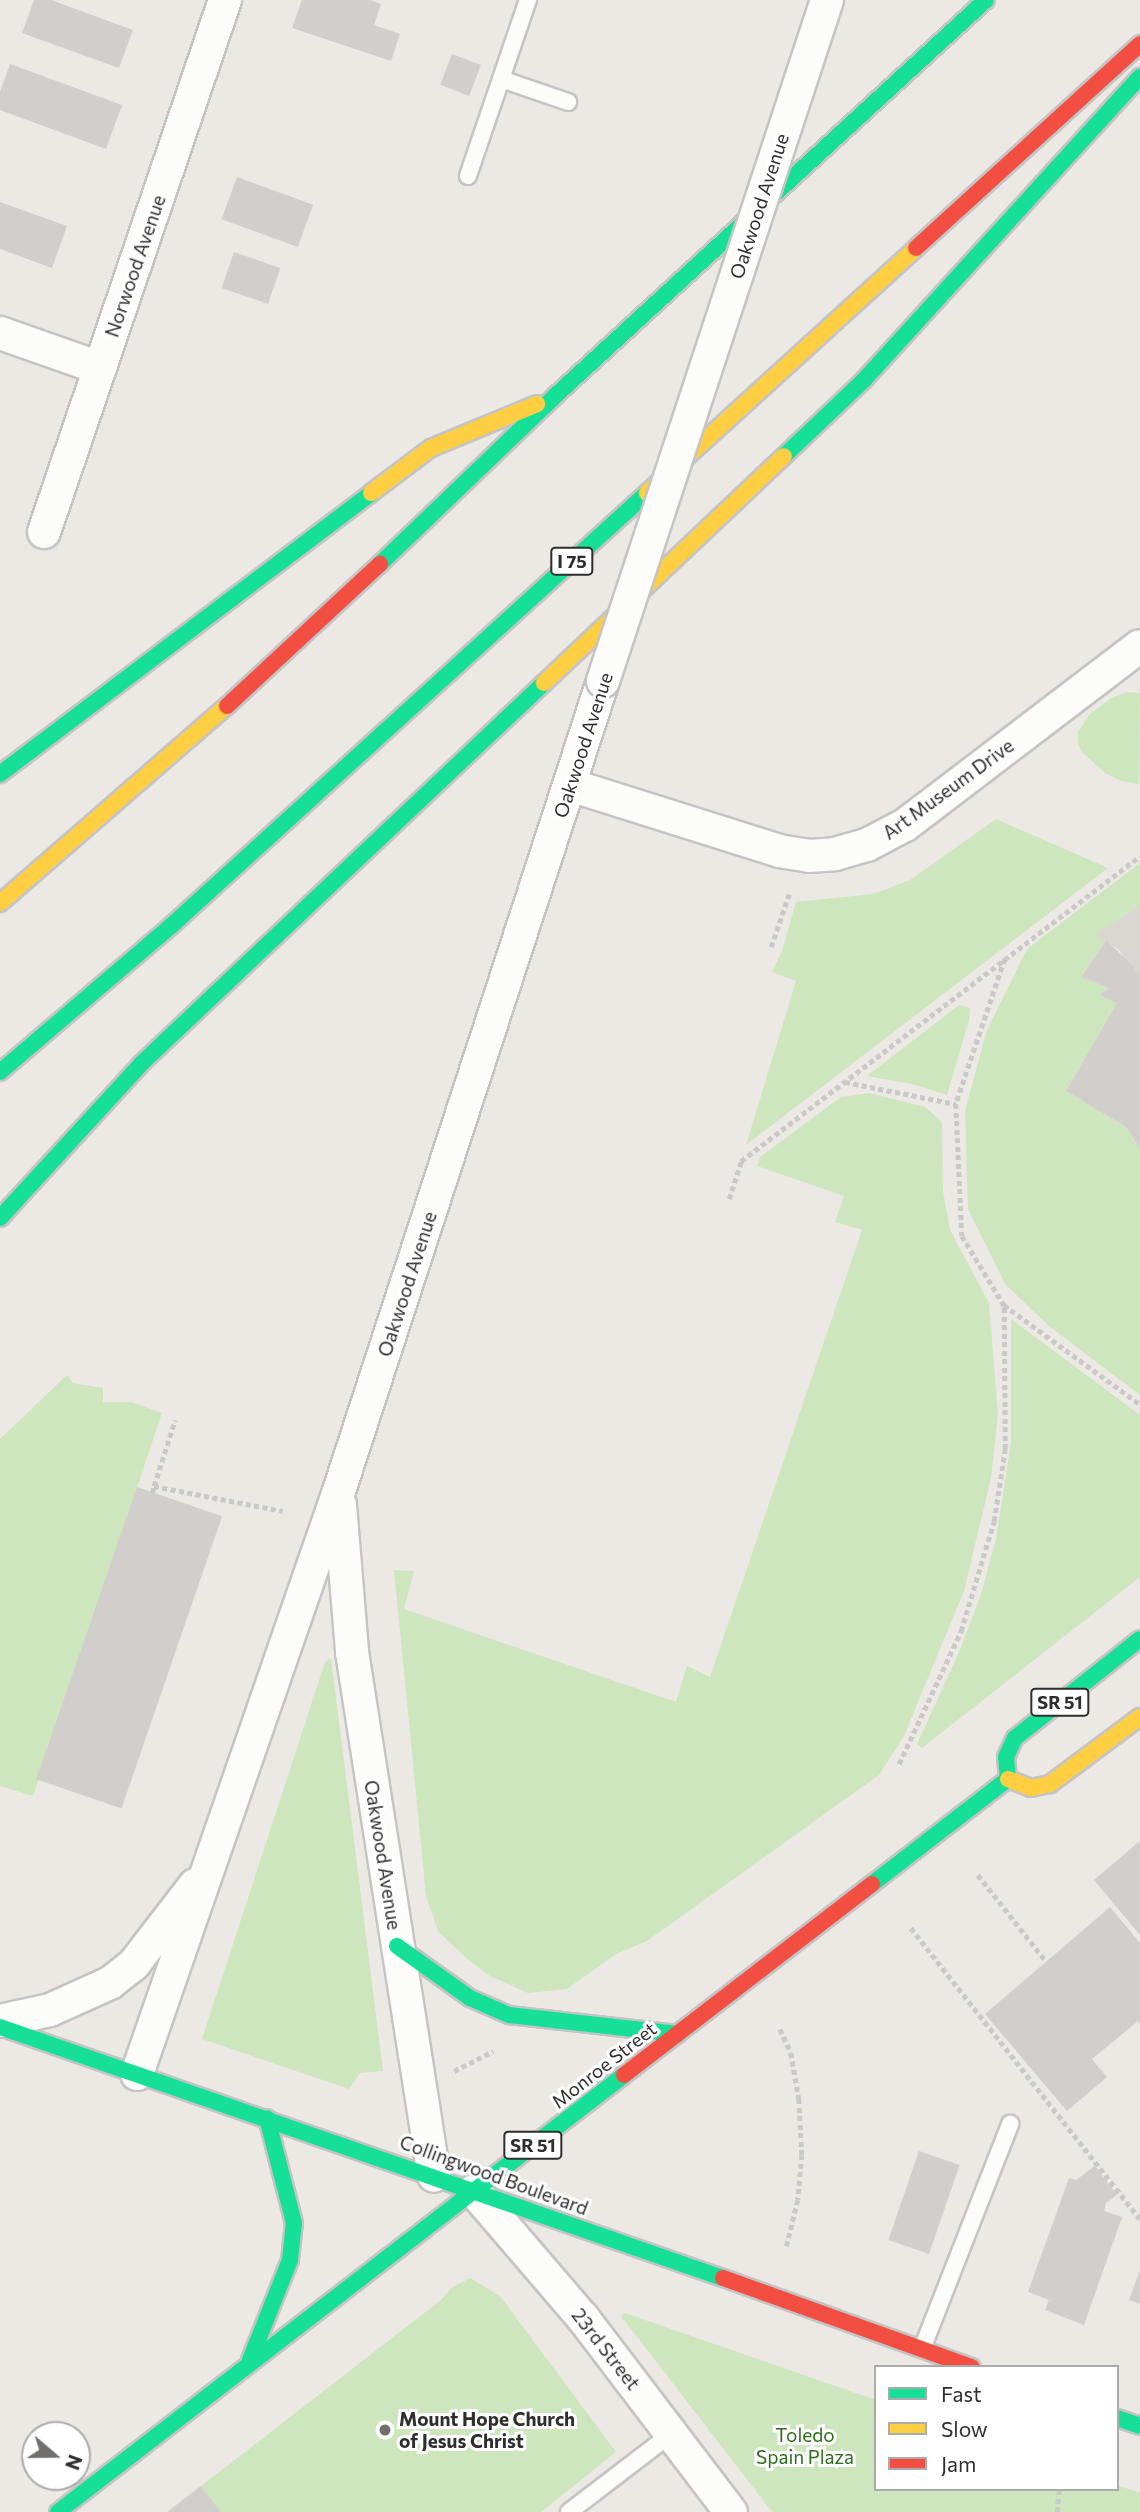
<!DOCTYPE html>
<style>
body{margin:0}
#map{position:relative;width:1140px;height:2512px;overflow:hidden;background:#ece8e4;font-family:Commissioner,sans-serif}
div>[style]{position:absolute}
.green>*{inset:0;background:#cee6be}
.plaza>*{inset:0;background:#dad6d2}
.building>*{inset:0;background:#d1cecb;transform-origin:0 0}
.path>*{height:4.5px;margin-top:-2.25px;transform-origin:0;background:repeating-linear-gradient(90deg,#c9c9c8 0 5px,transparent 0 8.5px)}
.roads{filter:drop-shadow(2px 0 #c5c4c5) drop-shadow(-2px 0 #c5c4c5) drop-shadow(0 2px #c5c4c5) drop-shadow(0 -2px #c5c4c5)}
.lane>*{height:16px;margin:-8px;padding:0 8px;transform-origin:8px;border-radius:8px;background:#fcfcfb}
.street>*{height:32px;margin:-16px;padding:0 16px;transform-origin:16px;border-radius:16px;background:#fcfcfb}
.fast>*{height:16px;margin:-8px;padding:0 8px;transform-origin:8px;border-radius:8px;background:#16e098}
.slow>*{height:16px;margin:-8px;padding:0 8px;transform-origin:8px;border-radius:8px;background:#ffcf43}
.jam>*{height:16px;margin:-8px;padding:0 8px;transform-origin:8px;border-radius:8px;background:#f24e42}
.bridges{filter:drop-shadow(2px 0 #c5c4c5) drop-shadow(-2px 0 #c5c4c5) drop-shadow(0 2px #c5c4c5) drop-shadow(0 -2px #c5c4c5)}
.street-bridge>*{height:32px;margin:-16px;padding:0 16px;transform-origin:16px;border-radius:16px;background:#fcfcfb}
.dots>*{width:19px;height:19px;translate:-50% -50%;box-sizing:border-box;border:4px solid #fff;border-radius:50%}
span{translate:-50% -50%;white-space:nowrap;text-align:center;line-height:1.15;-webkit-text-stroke:6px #fff;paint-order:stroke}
.shield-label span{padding:2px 5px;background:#fff;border:2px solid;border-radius:5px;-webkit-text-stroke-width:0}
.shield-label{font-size:18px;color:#2e2e2e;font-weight:700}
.street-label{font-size:19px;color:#2e2e2e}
.poi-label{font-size:19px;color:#2e2e2e;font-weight:700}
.left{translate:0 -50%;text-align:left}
.park-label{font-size:19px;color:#2c6e1b}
.legend{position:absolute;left:874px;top:2365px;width:245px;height:126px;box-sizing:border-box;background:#fff;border:2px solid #ababab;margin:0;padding:9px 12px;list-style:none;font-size:21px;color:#2e2e2e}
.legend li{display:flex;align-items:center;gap:14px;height:35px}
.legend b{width:35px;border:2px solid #ababab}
.north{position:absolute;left:21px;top:2421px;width:70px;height:70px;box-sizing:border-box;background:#fff;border:2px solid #ababab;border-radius:50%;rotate:110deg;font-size:19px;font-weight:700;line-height:28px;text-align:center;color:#2e2e2e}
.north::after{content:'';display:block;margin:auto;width:24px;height:32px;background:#706f6e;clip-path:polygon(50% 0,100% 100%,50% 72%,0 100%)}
</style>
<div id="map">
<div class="green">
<div style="clip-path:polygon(1127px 692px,1140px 693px,1139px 784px,1121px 781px,1105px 773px,1083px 753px,1078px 744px,1078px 732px,1089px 715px,1111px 698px)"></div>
<div style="clip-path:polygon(996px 819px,1108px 868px,746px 1145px,796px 981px,772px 972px,782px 951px,796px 902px,873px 894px,910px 880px)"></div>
<div style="clip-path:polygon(1140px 863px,1140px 906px,1096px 934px,1106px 940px,1081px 977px,1109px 988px,1099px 995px,1117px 1003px,1066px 1091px,1126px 1127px,1140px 1148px,1140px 1395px,1049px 1326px,1005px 1284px,968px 1209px,965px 1110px,987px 1030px,1027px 949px)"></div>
<div style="clip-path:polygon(959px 1005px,970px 1008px,969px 1020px,947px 1095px,912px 1084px,867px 1076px)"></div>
<div style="clip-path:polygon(869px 1093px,925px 1107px,942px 1122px,943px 1191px,950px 1230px,989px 1303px,998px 1415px,991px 1478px,964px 1591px,904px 1736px,879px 1775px,647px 1941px,616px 1954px,567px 1989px,528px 1993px,490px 1976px,466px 1958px,438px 1931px,426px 1896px,394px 1570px,414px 1571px,404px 1609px,676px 1702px,687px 1666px,710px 1677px,862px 1230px,835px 1222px,844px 1196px,757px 1166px,760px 1157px,841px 1097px)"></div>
<div style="clip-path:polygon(1011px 1319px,1140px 1415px,1140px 1577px,922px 1748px,917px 1744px,960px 1650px,981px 1594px,996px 1539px,1011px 1443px)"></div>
<div style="clip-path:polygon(67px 1375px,73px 1383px,103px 1388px,103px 1402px,131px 1402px,162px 1413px,33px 1796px,0 1786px,0 1439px)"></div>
<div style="clip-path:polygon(331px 1658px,383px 2071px,360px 2073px,349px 2089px,202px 2039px,325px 1662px)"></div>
<div style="clip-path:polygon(470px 2278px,500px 2296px,616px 2452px,541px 2512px,221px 2512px,201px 2486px,441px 2300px,451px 2288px)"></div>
<div style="clip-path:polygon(625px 2313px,876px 2400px,876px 2489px,1117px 2489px,1117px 2485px,1140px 2493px,1140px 2512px,772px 2512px,621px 2316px)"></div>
</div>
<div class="plaza">
<div style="clip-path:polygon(1140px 906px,1140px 981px,1119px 950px,1095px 934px)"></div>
</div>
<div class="building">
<div style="clip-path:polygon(34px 0,51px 0,133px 30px,119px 68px,22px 33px)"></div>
<div style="clip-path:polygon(302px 0,370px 0,381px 4px,374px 25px,400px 34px,391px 61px,292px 28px)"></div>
<div style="left:452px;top:54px;width:31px;height:33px;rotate:21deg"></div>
<div style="clip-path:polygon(10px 64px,122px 105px,106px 149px,0 110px,0 92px)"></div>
<div style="left:237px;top:177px;width:81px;height:45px;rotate:20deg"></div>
<div style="clip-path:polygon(0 202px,67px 226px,52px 268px,0 249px)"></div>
<div style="left:234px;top:252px;width:49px;height:38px;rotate:19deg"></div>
<div style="clip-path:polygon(1106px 940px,1133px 966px,1140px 981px,1140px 1148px,1126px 1127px,1066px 1091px,1117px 1003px,1099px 995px,1109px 988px,1081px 977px)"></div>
<div style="left:137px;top:1487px;width:90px;height:309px;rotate:19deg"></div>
<div style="clip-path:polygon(1140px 1841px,1140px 1935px,1094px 1880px)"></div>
<div style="clip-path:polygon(1110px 1907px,1140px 1943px,1140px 2024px,1138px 2021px,1092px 2059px,1107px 2077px,1067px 2111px,985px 2014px)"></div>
<div style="left:919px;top:2151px;width:43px;height:94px;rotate:19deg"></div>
<div style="clip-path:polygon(1095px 2166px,1117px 2195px,1106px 2203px,1104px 2211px,1122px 2217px,1084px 2325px,1045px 2310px,1049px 2300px,1028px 2292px,1069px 2178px,1076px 2180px)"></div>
<div style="clip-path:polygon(1140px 2270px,1140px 2304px,1129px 2300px)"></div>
<div style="clip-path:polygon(201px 2486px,221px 2512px,167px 2512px)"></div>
</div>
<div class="path">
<div style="left:771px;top:947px;width:56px;rotate:-71.2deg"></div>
<div style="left:1005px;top:959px;width:153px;rotate:108.7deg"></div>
<div style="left:956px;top:1104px;width:132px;rotate:87.4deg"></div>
<div style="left:962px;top:1236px;width:81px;rotate:58.7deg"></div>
<div style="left:1004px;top:1305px;width:168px;rotate:36.1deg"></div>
<div style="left:845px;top:1082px;width:113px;rotate:11.2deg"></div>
<div style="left:729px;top:1199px;width:40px;rotate:-72deg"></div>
<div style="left:741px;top:1161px;width:502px;rotate:-37.39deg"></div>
<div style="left:154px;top:1486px;width:69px;rotate:-72.3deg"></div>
<div style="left:152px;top:1493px;width:7px;rotate:-74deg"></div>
<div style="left:154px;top:1486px;width:131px;rotate:11deg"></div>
<div style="left:899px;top:1764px;width:147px;rotate:-65deg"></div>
<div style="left:961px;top:1631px;width:115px;rotate:-73.3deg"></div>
<div style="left:994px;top:1521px;width:73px;rotate:-81.3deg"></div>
<div style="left:1005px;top:1449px;width:143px;rotate:-90.4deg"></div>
<div style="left:978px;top:1875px;width:110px;rotate:51.7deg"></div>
<div style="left:911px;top:1928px;width:370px;rotate:51.8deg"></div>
<div style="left:780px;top:2029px;width:26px;rotate:65deg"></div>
<div style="left:791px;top:2053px;width:47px;rotate:80.1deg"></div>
<div style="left:799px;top:2099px;width:56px;rotate:86.9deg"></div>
<div style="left:802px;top:2155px;width:45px;rotate:95.1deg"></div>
<div style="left:798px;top:2200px;width:50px;rotate:103.8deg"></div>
<div style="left:454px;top:2071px;width:44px;rotate:-27.1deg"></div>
<div style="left:1057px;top:2512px;width:23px;rotate:-85deg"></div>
</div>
<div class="roads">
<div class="lane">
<div style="left:501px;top:79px;width:71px;rotate:18.9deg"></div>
<div style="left:468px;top:176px;width:186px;rotate:-71.2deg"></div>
<div style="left:922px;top:2349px;width:242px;rotate:-68.6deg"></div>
<div style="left:569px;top:2512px;width:128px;rotate:-37.4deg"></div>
</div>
<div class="street">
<div style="left:0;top:333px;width:106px;rotate:19.3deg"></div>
<div style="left:44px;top:532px;width:562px;rotate:-71.21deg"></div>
<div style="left:570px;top:785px;width:219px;rotate:17.5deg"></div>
<div style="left:779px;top:851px;width:30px;rotate:9deg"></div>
<div style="left:809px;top:856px;width:26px;rotate:-4deg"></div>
<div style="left:835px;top:854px;width:33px;rotate:-16deg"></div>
<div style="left:867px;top:845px;width:43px;rotate:-27.8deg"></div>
<div style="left:905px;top:825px;width:295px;rotate:-37.3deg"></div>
<div style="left:340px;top:1505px;width:147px;rotate:85.3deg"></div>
<div style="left:352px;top:1652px;width:530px;rotate:81.11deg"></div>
<div style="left:0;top:2021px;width:51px;rotate:-12.4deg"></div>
<div style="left:50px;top:2010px;width:66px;rotate:-24.2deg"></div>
<div style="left:110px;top:1983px;width:31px;rotate:-38deg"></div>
<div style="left:134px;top:1964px;width:100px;rotate:-52.3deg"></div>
<div style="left:137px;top:2074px;width:617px;rotate:-70.89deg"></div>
<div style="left:339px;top:1491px;width:852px;rotate:-71.95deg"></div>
<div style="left:474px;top:2191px;width:167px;rotate:49.4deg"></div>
<div style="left:583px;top:2318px;width:244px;rotate:52.7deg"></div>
</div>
<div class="fast">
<div style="left:784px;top:456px;width:110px;rotate:-43.5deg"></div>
<div style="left:864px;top:380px;width:410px;rotate:-47.7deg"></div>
<div style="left:380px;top:564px;width:243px;rotate:-43.8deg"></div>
<div style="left:555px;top:396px;width:585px;rotate:-42.58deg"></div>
<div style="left:0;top:774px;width:465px;rotate:-37.1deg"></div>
<div style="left:0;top:1072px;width:225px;rotate:-40.5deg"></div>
<div style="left:171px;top:926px;width:643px;rotate:-42.29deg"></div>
<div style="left:0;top:1218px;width:210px;rotate:-47.5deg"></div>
<div style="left:142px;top:1063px;width:553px;rotate:-43.39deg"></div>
<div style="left:1008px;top:1779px;width:22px;rotate:-95deg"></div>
<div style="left:1006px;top:1757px;width:21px;rotate:-65deg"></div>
<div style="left:1015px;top:1738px;width:159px;rotate:-38.4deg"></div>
<div style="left:872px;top:1884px;width:172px;rotate:-37.7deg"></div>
<div style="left:397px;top:1946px;width:90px;rotate:35.5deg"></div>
<div style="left:470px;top:1998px;width:43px;rotate:23.6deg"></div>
<div style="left:509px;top:2015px;width:170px;rotate:6.4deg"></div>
<div style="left:0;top:2027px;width:765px;rotate:19.15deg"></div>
<div style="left:250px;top:2360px;width:108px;rotate:-68.2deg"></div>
<div style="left:290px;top:2260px;width:37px;rotate:-84deg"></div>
<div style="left:294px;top:2223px;width:108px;rotate:-104.4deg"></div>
<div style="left:1117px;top:2418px;width:24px;rotate:19deg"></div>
<div style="left:58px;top:2512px;width:715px;rotate:-37.67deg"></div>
</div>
<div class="slow">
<div style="left:371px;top:493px;width:75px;rotate:-36.9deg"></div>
<div style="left:431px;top:448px;width:115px;rotate:-22.5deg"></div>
<div style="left:647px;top:493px;width:364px;rotate:-42.3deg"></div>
<div style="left:544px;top:683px;width:330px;rotate:-43.4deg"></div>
<div style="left:0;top:903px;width:301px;rotate:-41deg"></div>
<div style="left:1008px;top:1779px;width:25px;rotate:21deg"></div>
<div style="left:1031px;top:1788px;width:19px;rotate:-12deg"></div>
<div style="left:1050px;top:1784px;width:112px;rotate:-36.7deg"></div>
</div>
<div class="jam">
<div style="left:916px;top:248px;width:303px;rotate:-42.3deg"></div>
<div style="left:227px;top:706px;width:209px;rotate:-42.9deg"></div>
<div style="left:624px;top:2075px;width:313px;rotate:-37.6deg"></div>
<div style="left:723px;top:2278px;width:264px;rotate:19.7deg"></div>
</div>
</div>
<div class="bridges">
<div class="street-bridge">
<div style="left:603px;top:681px;width:717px;rotate:-71.79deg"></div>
</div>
</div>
<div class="dots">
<div style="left:385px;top:2430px;background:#706f6e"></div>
</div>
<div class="shield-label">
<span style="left:572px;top:561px">I 75</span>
<span style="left:1060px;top:1702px">SR 51</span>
<span style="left:533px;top:2145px">SR 51</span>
</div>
<div class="street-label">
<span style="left:759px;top:206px;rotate:-72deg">Oakwood Avenue</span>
<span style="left:135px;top:266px;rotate:-71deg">Norwood Avenue</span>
<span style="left:583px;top:745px;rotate:-72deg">Oakwood Avenue</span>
<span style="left:948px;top:789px;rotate:-36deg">Art Museum Drive</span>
<span style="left:407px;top:1284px;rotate:-72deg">Oakwood Avenue</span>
<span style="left:383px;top:1855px;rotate:81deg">Oakwood Avenue</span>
<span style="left:604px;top:2065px;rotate:-38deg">Monroe Street</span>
<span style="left:494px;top:2175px;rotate:20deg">Collingwood Boulevard</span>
<span style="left:606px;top:2349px;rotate:52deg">23rd Street</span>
</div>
<div class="poi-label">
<span class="left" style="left:399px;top:2430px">Mount Hope Church<br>of Jesus Christ</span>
</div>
<div class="park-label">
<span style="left:805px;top:2446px">Toledo<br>Spain Plaza</span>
</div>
<ul class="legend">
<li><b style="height:9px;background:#16e098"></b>Fast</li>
<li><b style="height:9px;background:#ffcf43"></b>Slow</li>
<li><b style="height:9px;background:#f24e42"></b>Jam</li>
</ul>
<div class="north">N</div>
</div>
